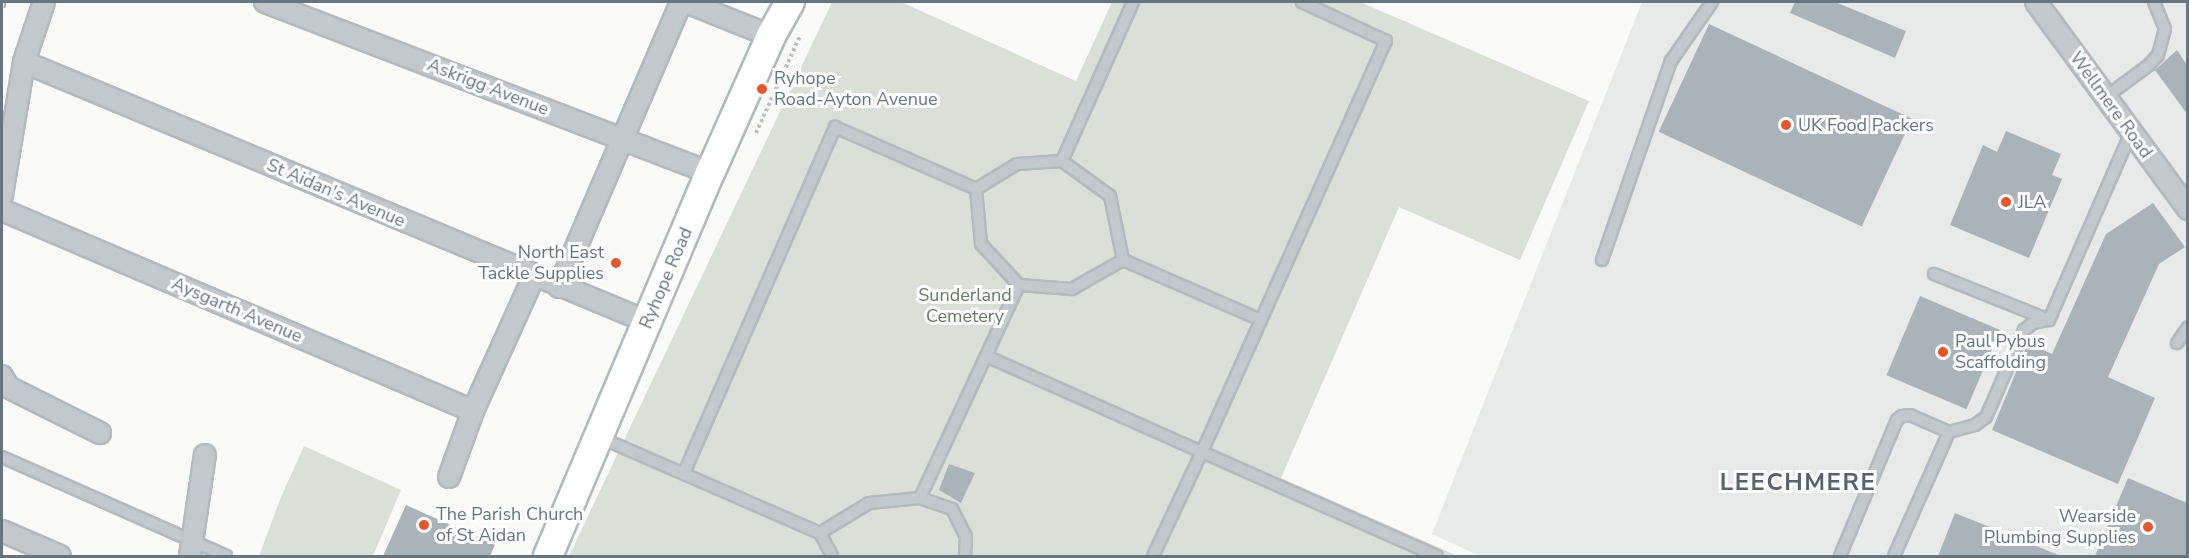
<!DOCTYPE html>
<style>
body{margin:0}
#map{position:relative;width:2189px;height:558px;overflow:hidden;background:#fafaf8;font-family:"Nunito Sans",sans-serif}
div>[style]{position:absolute}
.built>*{inset:0;background:#e8e9e9}
.green>*{inset:0;background:#dadfd7}
.building>*{inset:0;background:#aab3b9;transform-origin:0 0}
.path>*{height:4px;margin-top:-2px;transform-origin:0;background:repeating-linear-gradient(90deg,#bbbfc2 0 3px,transparent 0 6px)}
.roads{filter:drop-shadow(2px 0 #b3babf) drop-shadow(-2px 0 #b3babf) drop-shadow(0 2px #b3babf) drop-shadow(0 -2px #b3babf)}
.service>*{height:10px;margin:-5px;padding:0 5px;transform-origin:5px;border-radius:5px;background:#c3c8cc}
.minor>*{height:20px;margin:-10px;padding:0 10px;transform-origin:10px;border-radius:10px;background:#c3c8cc}
.secondary>*{height:28px;margin:-14px;padding:0 14px;transform-origin:14px;border-radius:14px;background:#fff}
.rail>*{height:7px;margin-top:-3.5px;transform-origin:0;background:repeating-linear-gradient(90deg,#fff 0 14px,#a2aab0 0 28px);box-sizing:border-box;border-block:2px solid #a2aab0}
.dots>*{width:16px;height:16px;translate:-50% -50%;box-sizing:border-box;border:3px solid #fff;border-radius:50%}
span{translate:-50% -50%;white-space:nowrap;text-align:center;line-height:1.15;-webkit-text-stroke:6px #fff;paint-order:stroke}
.poi-label{font-size:18px;color:#657683}
.left{translate:0 -50%;text-align:left}
.right{translate:-100% -50%;text-align:right}
.street-label{font-size:18px;color:#657683}
.park-label{font-size:18px;color:#687a64}
.district-label{font-size:24px;color:#57646e;font-weight:700;letter-spacing:1.5px}
.frame{position:absolute;inset:0;border:3px solid #657683;pointer-events:none}
</style>
<div id="map">
<div class="built">
<div style="clip-path:polygon(1642px 2px,2187px 2px,2187px 556px,1480px 556px,1432px 534px)"></div>
</div>
<div class="green">
<div style="clip-path:polygon(832px 2px,901px 2px,1076px 81px,1112px 2px,1360px 2px,1589px 101px,1520px 260px,1399px 207px,1281px 478px,1458px 556px,569px 556px)"></div>
<div style="clip-path:polygon(304px 446px,401px 490px,373px 556px,259px 556px,281px 497px)"></div>
</div>
<div class="building">
<div style="clip-path:polygon(1795px 2px,1835px 2px,1906px 31px,1895px 58px,1790px 13px)"></div>
<div style="left:1709px;top:24px;width:224px;height:119px;rotate:25deg"></div>
<div style="clip-path:polygon(2177px 50px,2187px 65px,2187px 114px,2155px 70px)"></div>
<div style="clip-path:polygon(2006px 131px,2061px 154px,2052px 175px,2062px 179px,2029px 258px,1950px 225px,1983px 145px,1997px 152px)"></div>
<div style="clip-path:polygon(2153px 203px,2185px 247px,2159px 264px,2108px 377px,2155px 398px,2118px 484px,1992px 430px,2028px 343px,2052px 354px,2106px 234px)"></div>
<div style="left:1920px;top:296px;width:87px;height:86px;rotate:23deg"></div>
<div style="clip-path:polygon(949px 464px,975px 473px,961px 503px,939px 490px)"></div>
<div style="clip-path:polygon(2128px 478px,2187px 503px,2187px 556px,2095px 556px)"></div>
<div style="clip-path:polygon(406px 505px,495px 545px,490px 556px,383px 556px)"></div>
<div style="clip-path:polygon(1955px 513px,2061px 556px,1938px 556px)"></div>
</div>
<div class="path">
<div style="left:756px;top:133px;width:107px;rotate:-65.6deg"></div>
</div>
<div class="roads">
<div class="service">
<div style="left:2106px;top:97px;width:54px;rotate:-36.7deg"></div>
<div style="left:2149px;top:65px;width:13px;rotate:-48deg"></div>
<div style="left:2158px;top:55px;width:27px;rotate:-75deg"></div>
<div style="left:2165px;top:29px;width:29px;rotate:-112deg"></div>
<div style="left:1062px;top:161px;width:174px;rotate:-65.9deg"></div>
<div style="left:1602px;top:260px;width:211px;rotate:-70.9deg"></div>
<div style="left:1671px;top:61px;width:72px;rotate:-55.2deg"></div>
<div style="left:1934px;top:274px;width:124px;rotate:21.8deg"></div>
<div style="left:1261px;top:320px;width:306px;rotate:-65.9deg"></div>
<div style="left:1386px;top:41px;width:93px;rotate:-155.1deg"></div>
<div style="left:2049px;top:320px;width:205px;rotate:-66.4deg"></div>
<div style="left:2177px;top:343px;width:19px;rotate:-55deg"></div>
<div style="left:986px;top:356px;width:236px;rotate:24deg"></div>
<div style="left:1202px;top:452px;width:145px;rotate:-65.9deg"></div>
<div style="left:1261px;top:320px;width:150px;rotate:-156.5deg"></div>
<div style="left:1123px;top:260px;width:59px;rotate:150.4deg"></div>
<div style="left:1072px;top:289px;width:53px;rotate:-175.7deg"></div>
<div style="left:1019px;top:285px;width:56px;rotate:-132.8deg"></div>
<div style="left:981px;top:244px;width:55px;rotate:-95.2deg"></div>
<div style="left:976px;top:189px;width:48px;rotate:-31.4deg"></div>
<div style="left:1017px;top:164px;width:45px;rotate:-3.8deg"></div>
<div style="left:1062px;top:161px;width:59px;rotate:36.1deg"></div>
<div style="left:1110px;top:196px;width:65px;rotate:78.5deg"></div>
<div style="left:599px;top:437px;width:241px;rotate:23.5deg"></div>
<div style="left:820px;top:533px;width:26px;rotate:62deg"></div>
<div style="left:2px;top:457px;width:245px;rotate:23.8deg"></div>
<div style="left:684px;top:473px;width:378px;rotate:-66.4deg"></div>
<div style="left:835px;top:127px;width:154px;rotate:23.7deg"></div>
<div style="left:920px;top:498px;width:235px;rotate:-65.1deg"></div>
<div style="left:820px;top:533px;width:57px;rotate:-31.5deg"></div>
<div style="left:869px;top:503px;width:51px;rotate:-5.6deg"></div>
<div style="left:920px;top:498px;width:34px;rotate:19deg"></div>
<div style="left:952px;top:509px;width:31px;rotate:63deg"></div>
<div style="left:966px;top:537px;width:19px;rotate:93deg"></div>
<div style="left:1153px;top:556px;width:115px;rotate:-64.8deg"></div>
<div style="left:1202px;top:452px;width:257px;rotate:23.9deg"></div>
<div style="left:1840px;top:556px;width:147px;rotate:-67.3deg"></div>
<div style="left:1897px;top:420px;width:6px;rotate:-39deg"></div>
<div style="left:1902px;top:416px;width:8px;rotate:-7deg"></div>
<div style="left:1910px;top:415px;width:43px;rotate:23.6deg"></div>
<div style="left:1949px;top:432px;width:27px;rotate:-15deg"></div>
<div style="left:1975px;top:425px;width:14px;rotate:-36deg"></div>
<div style="left:1986px;top:417px;width:95px;rotate:-66.4deg"></div>
<div style="left:2024px;top:330px;width:11px;rotate:-38deg"></div>
<div style="left:2033px;top:323px;width:16px;rotate:-11deg"></div>
<div style="left:1894px;top:556px;width:136px;rotate:-66.1deg"></div>
</div>
<div class="minor">
<div style="left:265px;top:2px;width:477px;rotate:21deg"></div>
<div style="left:686px;top:2px;width:92px;rotate:21.8deg"></div>
<div style="left:2036px;top:2px;width:257px;rotate:53.7deg"></div>
<div style="left:24px;top:62px;width:676px;rotate:22.62deg"></div>
<div style="left:2px;top:195px;width:135px;rotate:-80.6deg"></div>
<div style="left:24px;top:62px;width:63px;rotate:-71.6deg"></div>
<div style="left:2px;top:210px;width:512px;rotate:23.11deg"></div>
<div style="left:559px;top:287px;width:310px;rotate:-66.8deg"></div>
<div style="left:2px;top:376px;width:13px;rotate:61deg"></div>
<div style="left:8px;top:387px;width:103px;rotate:26.6deg"></div>
<div style="left:449px;top:477px;width:70px;rotate:-70deg"></div>
<div style="left:473px;top:411px;width:148px;rotate:-65.7deg"></div>
<div style="left:2px;top:531px;width:63px;rotate:23.3deg"></div>
<div style="left:190px;top:556px;width:102px;rotate:-81.6deg"></div>
</div>
<div class="secondary">
<div style="left:548px;top:556px;width:416px;rotate:-67.1deg"></div>
<div style="left:710px;top:173px;width:150px;rotate:-66deg"></div>
<div style="left:771px;top:36px;width:39px;rotate:-61deg"></div>
</div>
</div>
<div class="rail">
<div style="left:2px;top:7px;width:5px;rotate:-79deg"></div>
</div>
<div class="dots">
<div style="left:762px;top:89px;background:#e4572e"></div>
<div style="left:1786px;top:125px;background:#e4572e"></div>
<div style="left:2006px;top:202px;background:#e4572e"></div>
<div style="left:616px;top:263px;background:#e4572e"></div>
<div style="left:1943px;top:352px;background:#e4572e"></div>
<div style="left:424px;top:525px;background:#e4572e"></div>
<div style="left:2148px;top:527px;background:#e4572e"></div>
</div>
<div class="poi-label">
<span class="left" style="left:774px;top:89px">Ryhope<br>Road-Ayton Avenue</span>
<span class="left" style="left:1798px;top:125px">UK Food Packers</span>
<span class="left" style="left:2018px;top:202px">JLA</span>
<span class="right" style="left:604px;top:263px">North East<br>Tackle Supplies</span>
<span class="left" style="left:1955px;top:352px">Paul Pybus<br>Scaffolding</span>
<span class="left" style="left:436px;top:525px">The Parish Church<br>of St Aidan</span>
<span class="right" style="left:2136px;top:527px">Wearside<br>Plumbing Supplies</span>
</div>
<div class="street-label">
<span style="left:488px;top:87px;rotate:21deg">Askrigg Avenue</span>
<span style="left:2111px;top:105px;rotate:54deg">Wellmere Road</span>
<span style="left:336px;top:193px;rotate:23deg">St Aidan's Avenue</span>
<span style="left:666px;top:278px;rotate:-67deg">Ryhope Road</span>
<span style="left:237px;top:310px;rotate:23deg">Aysgarth Avenue</span>
</div>
<div class="park-label">
<span style="left:965px;top:306px">Sunderland<br>Cemetery</span>
</div>
<div class="district-label">
<span style="left:1798px;top:483px">LEECHMERE</span>
</div>
<div class="frame"></div>
</div>
